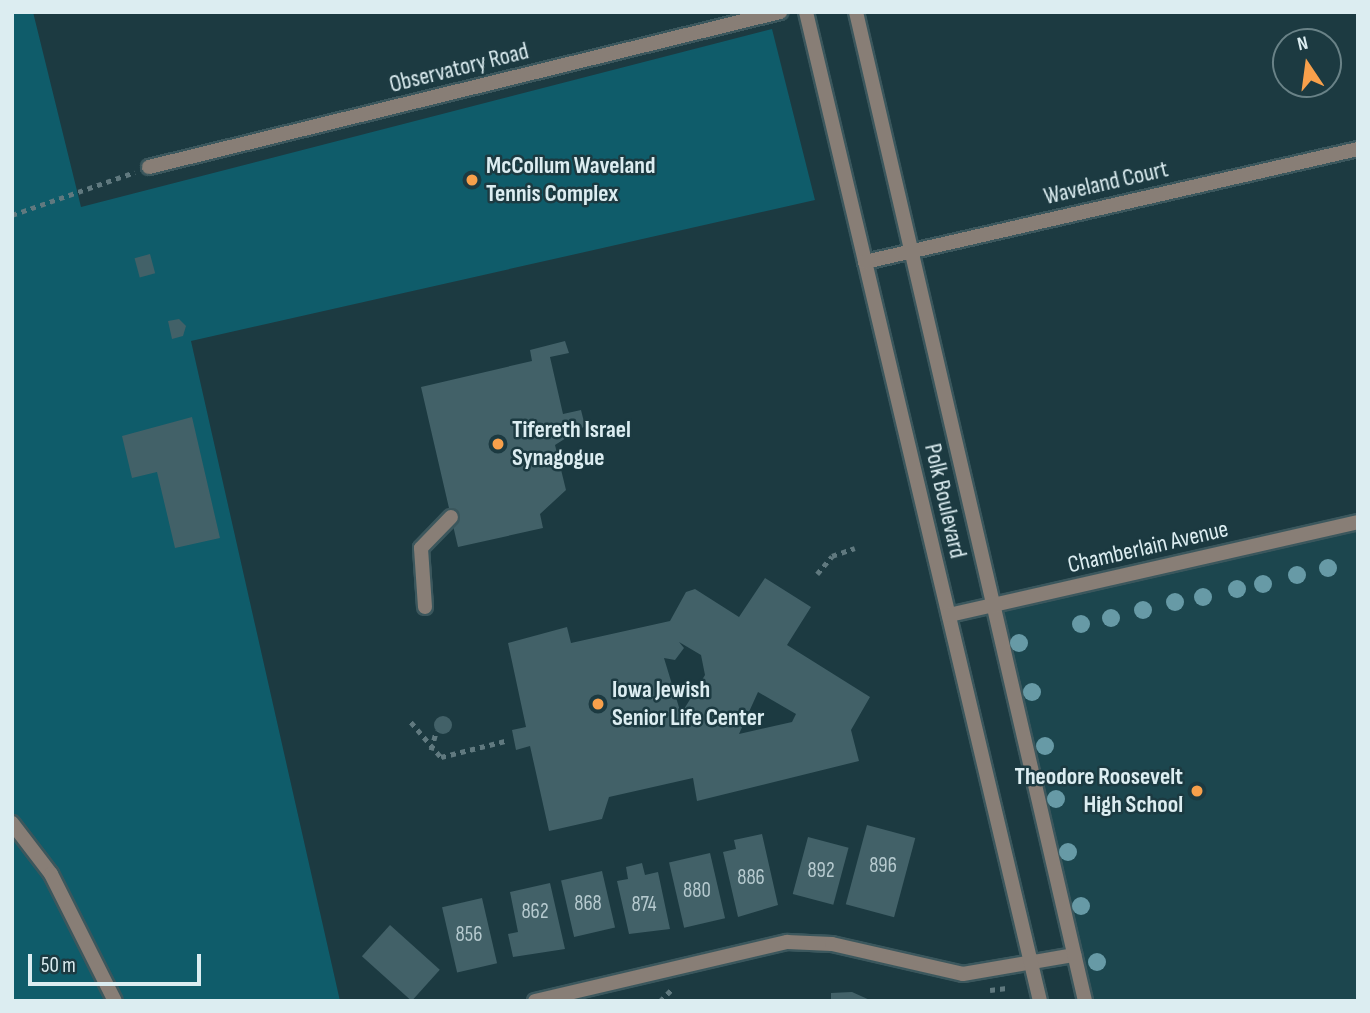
<!DOCTYPE html>
<style>
body{margin:0}
#map{position:relative;width:1370px;height:1013px;overflow:hidden;background:#1c3a41;font-family:"Sofia Sans Condensed",sans-serif}
div>[style]{position:absolute}
.built>*{inset:0;background:#1c464e}
.green>*{inset:0;background:#0f5c6a}
.building>*{inset:0;background:#426168;transform-origin:0 0}
.round{border-radius:50%}
.path>*{height:4.5px;margin-top:-2.25px;transform-origin:0;background:repeating-linear-gradient(90deg,#60797f 0 5px,transparent 0 10px)}
.roads{filter:drop-shadow(2px 0 #3b575d) drop-shadow(-2px 0 #3b575d) drop-shadow(0 2px #3b575d) drop-shadow(0 -2px #3b575d)}
.service>*{height:14px;margin:-7px;padding:0 7px;transform-origin:7px;border-radius:7px;background:#887e76}
.minor>*{height:14px;margin:-7px;padding:0 7px;transform-origin:7px;border-radius:7px;background:#887e76}
.trees>*{width:18px;height:18px;margin:-9px;border-radius:50%;background:#679aa6}
.dots>*{width:19px;height:19px;translate:-50% -50%;box-sizing:border-box;border:4px solid #1c3a41;border-radius:50%}
span{translate:-50% -50%;white-space:nowrap;text-align:center;line-height:1.15;-webkit-text-stroke:5px #1c3a41;paint-order:stroke}
.number-label{font-size:21px;color:#b6cacf}
.number-label span{-webkit-text-stroke-width:0}
.street-label{font-size:24px;color:#dcedf1}
.poi-label{font-size:24px;color:#dcedf1;font-weight:700}
.left{translate:0 -50%;text-align:left}
.right{translate:-100% -50%;text-align:right}
.frame{position:absolute;inset:0;border:14px solid #dcedf1;pointer-events:none}
.north{position:absolute;left:1272px;top:28px;width:70px;height:70px;box-sizing:border-box;background:#1c3a41;border:2px solid #698287;border-radius:50%;rotate:347deg;font-size:19px;font-weight:700;line-height:28px;text-align:center;color:#dcedf1}
.north::after{content:'';display:block;margin:auto;width:24px;height:32px;background:#f8a04b;clip-path:polygon(50% 0,100% 100%,50% 72%,0 100%)}
.scale{position:absolute;left:28px;top:954px;width:173px;height:32px;box-sizing:border-box;border:4px solid #dcedf1;border-top:0;padding-left:9px;font-size:21px;line-height:24px;white-space:nowrap;color:#dcedf1;-webkit-text-stroke:5px #1c3a41;paint-order:stroke}
</style>
<div id="map">
<div class="built">
<div style="clip-path:polygon(1358px 522px,1358px 1001px,1085px 1001px,995px 605px)"></div>
</div>
<div class="green">
<div style="clip-path:polygon(12px 12px,33px 12px,81px 207px,772px 29px,815px 200px,191px 341px,340px 1001px,12px 1001px)"></div>
</div>
<div class="building">
<div style="left:150px;top:254px;width:20px;height:16px;rotate:75deg"></div>
<div style="clip-path:polygon(179px 319px,186px 326px,183px 336px,172px 339px,168px 321px)"></div>
<div style="clip-path:polygon(565px 341px,569px 353px,550px 357px,563px 414px,581px 410px,585px 426px,555px 445px,566px 490px,540px 514px,543px 528px,458px 547px,421px 387px,532px 361px,530px 350px)"></div>
<div style="clip-path:polygon(192px 417px,220px 538px,175px 548px,157px 472px,132px 478px,122px 436px)"></div>
<div style="clip-path:polygon(evenodd,765px 578px,811px 607px,787px 645px,870px 697px,851px 730px,859px 761px,697px 801px,693px 778px,609px 797px,602px 819px,549px 831px,530px 746px,516px 750px,512px 730px,526px 727px,508px 643px,567px 627px,571px 643px,670px 621px,686px 592px,695px 589px,739px 617px,765px 578px,679px 642px,701px 655px,705px 675px,681px 714px,664px 658px,675px 660px,684px 648px,679px 642px,765px 578px,758px 692px,796px 714px,792px 722px,739px 734px,758px 692px)"></div>
<div class="round" style="left:434px;top:716px;width:18px;height:18px"></div>
<div style="left:867px;top:825px;width:50px;height:82px;rotate:15deg"></div>
<div style="clip-path:polygon(762px 834px,778px 905px,738px 917px,723px 852px,736px 849px,734px 840px)"></div>
<div style="left:808px;top:837px;width:42px;height:59px;rotate:15deg"></div>
<div style="left:710px;top:853px;width:67px;height:42px;rotate:77deg"></div>
<div style="clip-path:polygon(642px 863px,645px 875px,658px 872px,670px 929px,629px 934px,617px 881px,628px 879px,626px 867px)"></div>
<div style="left:602px;top:871px;width:58px;height:42px;rotate:77deg"></div>
<div style="clip-path:polygon(550px 883px,565px 949px,513px 957px,508px 934px,518px 932px,510px 892px)"></div>
<div style="left:482px;top:898px;width:67px;height:41px;rotate:77deg"></div>
<div style="left:390px;top:925px;width:67px;height:42px;rotate:42deg"></div>
<div style="clip-path:polygon(831px 993px,852px 992px,872px 1001px,831px 1001px)"></div>
</div>
<div class="path">
<div style="left:12px;top:215px;width:130px;rotate:-19.3deg"></div>
<div style="left:817px;top:574px;width:23px;rotate:-50deg"></div>
<div style="left:832px;top:556px;width:24px;rotate:-19deg"></div>
<div style="left:411px;top:722px;width:46px;rotate:49.4deg"></div>
<div style="left:441px;top:757px;width:66px;rotate:-14deg"></div>
<div style="left:431px;top:750px;width:20px;rotate:-75deg"></div>
<div style="left:990px;top:990px;width:17px;rotate:-7deg"></div>
<div style="left:660px;top:1001px;width:16px;rotate:-45deg"></div>
</div>
<div class="roads">
<div class="service">
<div style="left:425px;top:607px;width:59px;rotate:-93.9deg"></div>
<div style="left:421px;top:548px;width:43px;rotate:-45.9deg"></div>
<div style="left:12px;top:823px;width:64px;rotate:52.6deg"></div>
<div style="left:51px;top:874px;width:142px;rotate:63.3deg"></div>
<div style="left:535px;top:1001px;width:259px;rotate:-13.2deg"></div>
<div style="left:787px;top:942px;width:45px;rotate:2.5deg"></div>
<div style="left:832px;top:944px;width:134px;rotate:12.9deg"></div>
<div style="left:963px;top:974px;width:113px;rotate:-9.7deg"></div>
</div>
<div class="minor">
<div style="left:806px;top:12px;width:1016px;rotate:76.69deg"></div>
<div style="left:856px;top:12px;width:1015px;rotate:76.96deg"></div>
<div style="left:149px;top:167px;width:650px;rotate:-13.8deg"></div>
<div style="left:865px;top:262px;width:506px;rotate:-12.91deg"></div>
<div style="left:949px;top:615px;width:419px;rotate:-12.8deg"></div>
</div>
</div>
<div class="trees">
<div style="left:1328px;top:568px"></div>
<div style="left:1297px;top:575px"></div>
<div style="left:1263px;top:584px"></div>
<div style="left:1237px;top:589px"></div>
<div style="left:1203px;top:597px"></div>
<div style="left:1175px;top:602px"></div>
<div style="left:1143px;top:610px"></div>
<div style="left:1111px;top:618px"></div>
<div style="left:1081px;top:624px"></div>
<div style="left:1019px;top:643px"></div>
<div style="left:1032px;top:692px"></div>
<div style="left:1045px;top:746px"></div>
<div style="left:1056px;top:799px"></div>
<div style="left:1068px;top:852px"></div>
<div style="left:1081px;top:906px"></div>
<div style="left:1097px;top:962px"></div>
</div>
<div class="dots">
<div style="left:472px;top:180px;background:#f8a04b"></div>
<div style="left:498px;top:444px;background:#f8a04b"></div>
<div style="left:598px;top:704px;background:#f8a04b"></div>
<div style="left:1197px;top:791px;background:#f8a04b"></div>
</div>
<div class="number-label">
<span style="left:883px;top:866px">896</span>
<span style="left:821px;top:871px">892</span>
<span style="left:751px;top:878px">886</span>
<span style="left:697px;top:891px">880</span>
<span style="left:588px;top:904px">868</span>
<span style="left:644px;top:905px">874</span>
<span style="left:535px;top:912px">862</span>
<span style="left:469px;top:935px">856</span>
</div>
<div class="street-label">
<span style="left:459px;top:68px;rotate:-14deg">Observatory Road</span>
<span style="left:1106px;top:183px;rotate:-13deg">Waveland Court</span>
<span style="left:945px;top:501px;rotate:77deg">Polk Boulevard</span>
<span style="left:1148px;top:547px;rotate:-13deg">Chamberlain Avenue</span>
</div>
<div class="poi-label">
<span class="left" style="left:486px;top:180px">McCollum Waveland<br>Tennis Complex</span>
<span class="left" style="left:512px;top:444px">Tifereth Israel<br>Synagogue</span>
<span class="left" style="left:612px;top:704px">Iowa Jewish<br>Senior Life Center</span>
<span class="right" style="left:1183px;top:791px">Theodore Roosevelt<br>High School</span>
</div>
<div class="frame"></div>
<div class="north">N</div>
<div class="scale">50 m</div>
</div>
